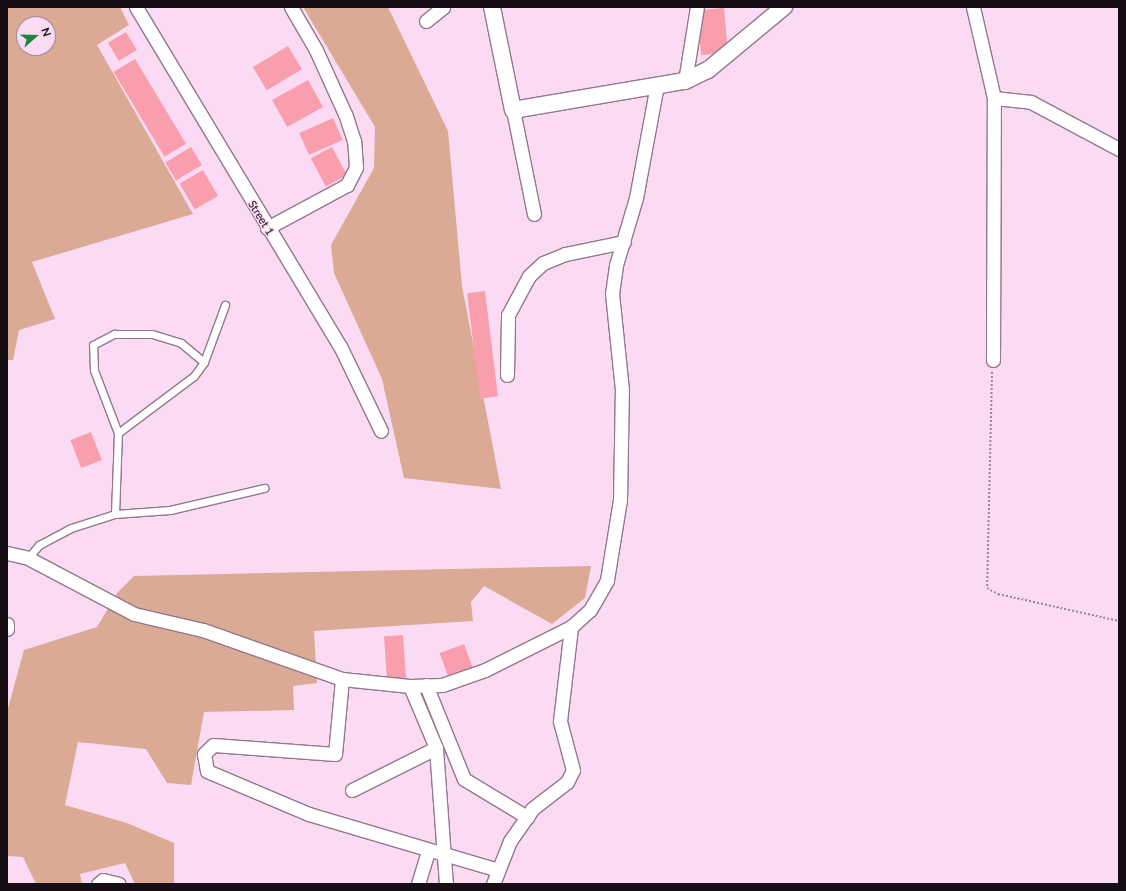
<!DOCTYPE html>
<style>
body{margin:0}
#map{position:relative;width:1126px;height:891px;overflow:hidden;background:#fbdbf3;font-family:Lato,sans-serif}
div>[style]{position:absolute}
.green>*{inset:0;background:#dbaa95}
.building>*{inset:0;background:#f89ead;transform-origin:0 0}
.path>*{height:2px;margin-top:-1px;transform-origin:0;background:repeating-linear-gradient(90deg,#9b8495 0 2px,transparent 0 4px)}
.roads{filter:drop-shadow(1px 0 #93778d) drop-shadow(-1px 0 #93778d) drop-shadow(0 1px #93778d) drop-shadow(0 -1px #93778d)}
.service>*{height:7px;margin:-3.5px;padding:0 3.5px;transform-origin:3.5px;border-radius:3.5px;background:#fff}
.minor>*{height:13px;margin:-6.5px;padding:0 6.5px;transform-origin:6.5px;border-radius:6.5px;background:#fff}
.tertiary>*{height:16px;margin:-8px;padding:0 8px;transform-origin:8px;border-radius:8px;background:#fff}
span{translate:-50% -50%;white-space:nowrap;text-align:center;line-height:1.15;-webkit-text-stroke:3px #fbdbf3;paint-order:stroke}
.street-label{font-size:11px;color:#170d15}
.frame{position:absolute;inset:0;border:8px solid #170d15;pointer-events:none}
.north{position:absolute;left:16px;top:16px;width:40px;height:40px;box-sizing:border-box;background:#fbdbf3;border:1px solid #a0899a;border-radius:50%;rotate:70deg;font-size:11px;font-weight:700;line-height:16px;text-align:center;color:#170d15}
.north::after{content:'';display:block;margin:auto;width:14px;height:18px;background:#1a863d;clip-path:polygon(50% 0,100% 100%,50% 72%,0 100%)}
</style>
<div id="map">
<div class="green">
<div style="clip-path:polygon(evenodd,7px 7px,120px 7px,129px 25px,97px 45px,193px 214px,32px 262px,55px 319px,19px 330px,13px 360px,7px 360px,7px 7px,24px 24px,48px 24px,48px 48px,24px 48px,24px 24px)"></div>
<div style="clip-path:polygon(303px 7px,388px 7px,448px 131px,462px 286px,501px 489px,404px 478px,382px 379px,334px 273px,331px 245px,374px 168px,375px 127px)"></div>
<div style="clip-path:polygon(591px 566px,585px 598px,552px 624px,484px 586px,471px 602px,473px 621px,314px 631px,317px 683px,293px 686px,294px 710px,204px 712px,191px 785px,167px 783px,146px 749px,78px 742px,65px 805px,127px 823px,174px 843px,174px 884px,135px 884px,125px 863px,80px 874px,82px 884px,36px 884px,23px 857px,7px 856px,7px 712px,24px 650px,97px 627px,118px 592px,134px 576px)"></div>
</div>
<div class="building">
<div style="left:724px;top:8px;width:45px;height:27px;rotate:85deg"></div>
<div style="left:126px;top:32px;width:21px;height:21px;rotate:59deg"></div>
<div style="left:288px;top:46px;width:27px;height:41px;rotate:59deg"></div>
<div style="left:135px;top:59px;width:99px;height:25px;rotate:59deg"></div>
<div style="left:308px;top:80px;width:31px;height:41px;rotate:61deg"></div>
<div style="left:333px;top:118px;width:24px;height:37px;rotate:66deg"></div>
<div style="left:191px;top:147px;width:21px;height:30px;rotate:59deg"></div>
<div style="left:332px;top:147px;width:32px;height:24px;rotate:62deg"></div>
<div style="left:203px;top:170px;width:30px;height:27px;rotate:60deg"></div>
<div style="left:485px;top:291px;width:106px;height:18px;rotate:83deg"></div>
<div style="left:91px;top:432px;width:30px;height:22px;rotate:69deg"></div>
<div style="left:403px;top:635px;width:44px;height:19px;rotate:86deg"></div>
<div style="left:464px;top:644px;width:32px;height:26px;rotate:70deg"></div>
</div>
<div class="path">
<div style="left:992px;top:372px;width:216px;rotate:91.3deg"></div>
<div style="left:987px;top:588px;width:13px;rotate:29deg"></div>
<div style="left:998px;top:594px;width:124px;rotate:12.6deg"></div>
</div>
<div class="roads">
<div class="service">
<div style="left:118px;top:433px;width:67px;rotate:-110.9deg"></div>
<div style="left:94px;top:370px;width:25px;rotate:-92deg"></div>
<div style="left:93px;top:345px;width:24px;rotate:-28deg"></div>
<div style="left:114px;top:334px;width:38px"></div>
<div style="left:152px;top:334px;width:30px;rotate:17deg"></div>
<div style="left:181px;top:343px;width:30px;rotate:40deg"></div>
<div style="left:115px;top:514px;width:81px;rotate:-87.9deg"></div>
<div style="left:118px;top:433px;width:95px;rotate:-36.9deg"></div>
<div style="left:194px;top:376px;width:17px;rotate:-54deg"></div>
<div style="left:204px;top:362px;width:61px;rotate:-69.8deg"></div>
<div style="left:28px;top:558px;width:17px;rotate:-50deg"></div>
<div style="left:39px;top:545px;width:36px;rotate:-28deg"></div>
<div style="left:71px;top:528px;width:46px;rotate:-17.7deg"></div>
<div style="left:115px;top:514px;width:55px;rotate:-4.2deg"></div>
<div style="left:170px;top:510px;width:97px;rotate:-13.2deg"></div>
</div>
<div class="minor">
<div style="left:136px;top:7px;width:396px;rotate:59deg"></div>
<div style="left:340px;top:346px;width:94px;rotate:64.2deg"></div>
<div style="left:973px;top:7px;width:93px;rotate:77deg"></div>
<div style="left:994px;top:98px;width:37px;rotate:6deg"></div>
<div style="left:1031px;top:102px;width:100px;rotate:28.1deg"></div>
<div style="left:426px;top:21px;width:22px;rotate:-39deg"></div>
<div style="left:685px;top:81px;width:75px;rotate:-80.8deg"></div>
<div style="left:513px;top:110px;width:106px;rotate:78.6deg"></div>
<div style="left:267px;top:228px;width:91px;rotate:-28.3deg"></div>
<div style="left:347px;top:185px;width:20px;rotate:-63deg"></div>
<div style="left:356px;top:167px;width:26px;rotate:-94deg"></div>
<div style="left:354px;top:141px;width:28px;rotate:-108deg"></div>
<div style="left:345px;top:114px;width:70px;rotate:-114.4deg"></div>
<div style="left:316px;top:50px;width:50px;rotate:-120.2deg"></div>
<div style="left:993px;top:360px;width:262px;rotate:-89.8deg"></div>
<div style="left:507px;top:375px;width:60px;rotate:-89deg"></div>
<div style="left:508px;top:315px;width:44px;rotate:-61.7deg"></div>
<div style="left:529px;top:276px;width:19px;rotate:-43deg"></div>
<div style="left:543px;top:263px;width:24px;rotate:-22deg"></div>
<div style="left:565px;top:254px;width:60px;rotate:-11.5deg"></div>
<div style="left:7px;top:553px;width:22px;rotate:13deg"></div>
<div style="left:28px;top:558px;width:120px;rotate:27.8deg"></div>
<div style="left:134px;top:614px;width:71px;rotate:13.1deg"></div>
<div style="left:203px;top:630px;width:147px;rotate:19.4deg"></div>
<div style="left:342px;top:679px;width:68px;rotate:5.9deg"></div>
<div style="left:410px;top:686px;width:32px;rotate:-2deg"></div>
<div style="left:442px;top:685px;width:46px;rotate:-19.2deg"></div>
<div style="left:485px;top:670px;width:96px;rotate:-26.6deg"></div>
<div style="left:571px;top:627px;width:25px;rotate:-42deg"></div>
<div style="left:590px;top:610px;width:34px;rotate:-60deg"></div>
<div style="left:607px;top:580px;width:81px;rotate:-80.8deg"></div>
<div style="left:620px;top:500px;width:110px;rotate:-89deg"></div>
<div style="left:622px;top:390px;width:97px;rotate:-95.9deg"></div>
<div style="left:612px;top:294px;width:29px;rotate:-82deg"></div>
<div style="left:616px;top:265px;width:70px;rotate:-73.4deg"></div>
<div style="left:636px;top:198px;width:115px;rotate:-79.5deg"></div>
<div style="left:7px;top:624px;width:5px;rotate:90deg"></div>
<div style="left:342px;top:679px;width:75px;rotate:95.3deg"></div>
<div style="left:335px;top:754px;width:122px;rotate:-175.8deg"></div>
<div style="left:213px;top:745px;width:13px;rotate:135deg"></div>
<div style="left:204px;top:754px;width:17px;rotate:80deg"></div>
<div style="left:207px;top:771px;width:111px;rotate:22.9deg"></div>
<div style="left:309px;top:814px;width:197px;rotate:16.5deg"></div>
<div style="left:426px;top:685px;width:101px;rotate:68deg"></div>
<div style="left:464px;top:779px;width:74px;rotate:31.1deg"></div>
<div style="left:410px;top:686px;width:67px;rotate:67.2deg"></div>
<div style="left:436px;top:748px;width:136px;rotate:85.8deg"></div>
<div style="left:352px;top:790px;width:94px;rotate:-26.6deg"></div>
<div style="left:98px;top:884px;width:6px;rotate:-39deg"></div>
<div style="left:103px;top:880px;width:16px;rotate:14deg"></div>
<div style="left:418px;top:884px;width:34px;rotate:-73deg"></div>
<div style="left:493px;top:884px;width:46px;rotate:-68.4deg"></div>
<div style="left:510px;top:841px;width:39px;rotate:-55deg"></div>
<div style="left:532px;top:809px;width:44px;rotate:-37.6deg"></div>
<div style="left:567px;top:782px;width:13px;rotate:-63deg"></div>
<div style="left:573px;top:770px;width:51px;rotate:-104.9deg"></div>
<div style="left:560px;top:721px;width:95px;rotate:-83.3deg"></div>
</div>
<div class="tertiary">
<div style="left:492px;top:7px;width:105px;rotate:78.5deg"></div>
<div style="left:513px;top:110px;width:174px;rotate:-9.6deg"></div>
<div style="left:685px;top:81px;width:25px;rotate:-26deg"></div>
<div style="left:708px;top:70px;width:99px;rotate:-39.7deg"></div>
</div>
</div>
<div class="street-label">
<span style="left:261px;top:218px;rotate:58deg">Street 1</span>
</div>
<div class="frame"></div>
<div class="north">N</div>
</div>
